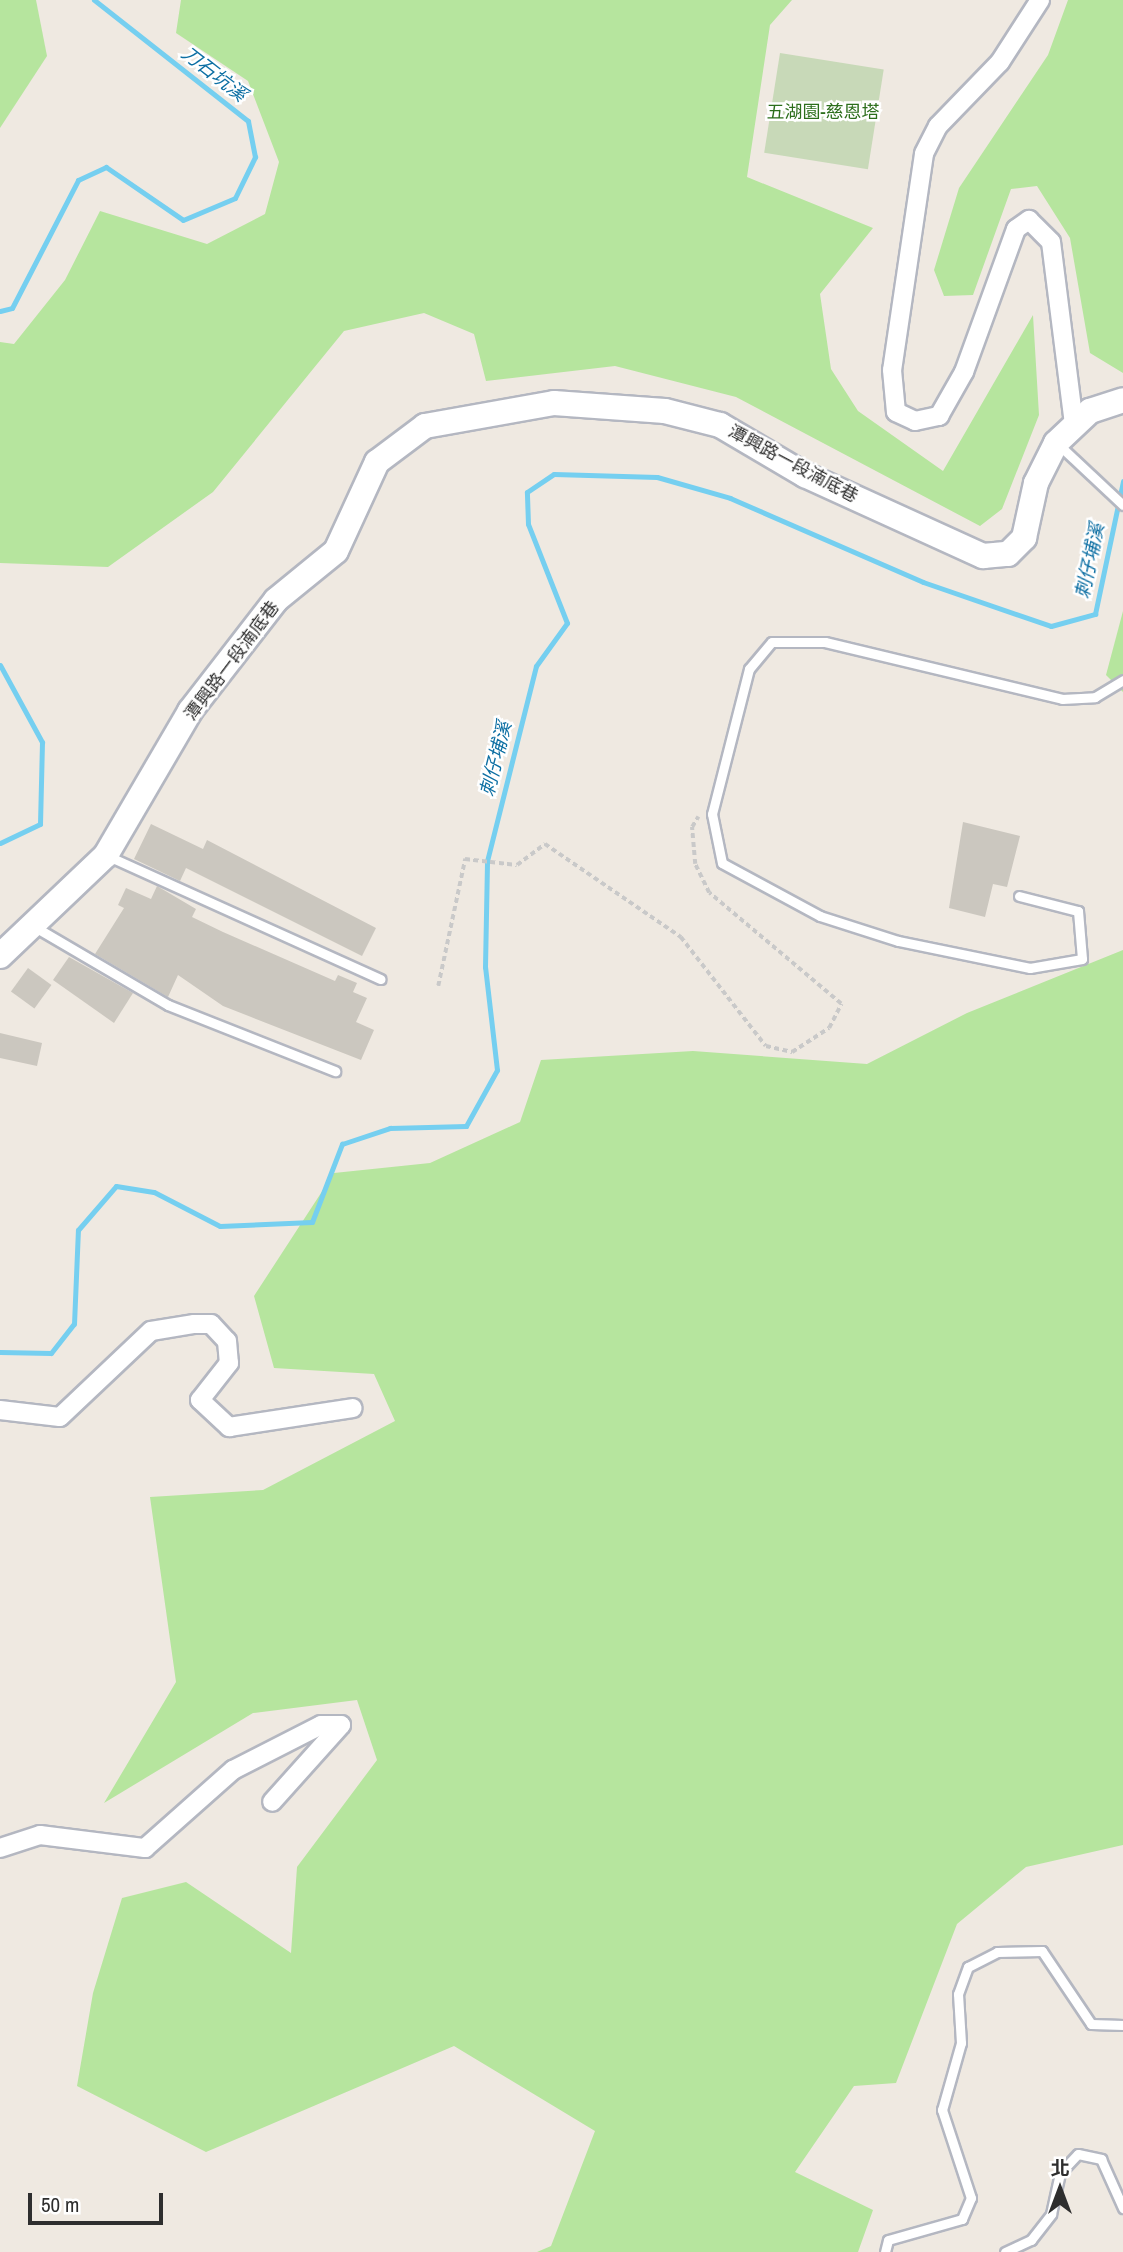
<!DOCTYPE html>
<meta charset="utf-8">
<style>
body{margin:0}
#map{position:relative;width:1123px;height:2252px;overflow:hidden;background:#efe9e1;font-family:"Archivo Narrow","Noto Sans TC",sans-serif}
div>[style]{position:absolute}
.green>*{inset:0;background:#b6e59e}
.cemetery>*{inset:0;background:#c8d9b8;transform-origin:0 0}
.stream>*{height:5px;margin:-2.5px;padding:0 2.5px;transform-origin:2.5px;border-radius:2.5px;background:#75cff0}
.building>*{inset:0;background:#cbc7bf;transform-origin:0 0}
.path>*{height:3.5px;margin-top:-1.75px;transform-origin:0;background:repeating-linear-gradient(90deg,#c9c9c9 0 5px,transparent 0 8.5px)}
.roads{filter:drop-shadow(2px 0 #b4b7c1) drop-shadow(-2px 0 #b4b7c1) drop-shadow(0 2px #b4b7c1) drop-shadow(0 -2px #b4b7c1)}
.lane>*{height:9px;margin:-4.5px;padding:0 4.5px;transform-origin:4.5px;border-radius:4.5px;background:#fff}
.street>*{height:18px;margin:-9px;padding:0 9px;transform-origin:9px;border-radius:9px;background:#fff}
.secondary>*{height:24px;margin:-12px;padding:0 12px;transform-origin:12px;border-radius:12px;background:#fff}
span{translate:-50% -50%;white-space:nowrap;text-align:center;line-height:1.15;-webkit-text-stroke:5px #fff;paint-order:stroke}
.park-label{font-size:18px;color:#2c6e1b}
.street-label{font-size:18px;color:#2e2e2e}
.water-label{font-size:19px;color:#0d6fa3;font-style:italic}
.north{position:absolute;left:1025px;top:2154px;width:70px;height:70px;-webkit-text-stroke:5px #fff;paint-order:stroke;rotate:0deg;font-size:19px;font-weight:700;line-height:28px;text-align:center;color:#2e2e2e}
.north::after{content:'';display:block;margin:auto;width:24px;height:32px;background:#2e2e2e;clip-path:polygon(50% 0,100% 100%,50% 72%,0 100%)}
.scale{position:absolute;left:28px;top:2193px;width:135px;height:32px;box-sizing:border-box;border:4px solid #2e2e2e;border-top:0;padding-left:9px;font-size:21px;line-height:24px;white-space:nowrap;color:#2e2e2e;-webkit-text-stroke:5px #fff;paint-order:stroke}
</style>
<div id="map">
<div class="green">
<div style="clip-path:polygon(0 0,36px 0,47px 56px,0 128px)"></div>
<div style="clip-path:polygon(181px 0,792px 0,770px 25px,747px 177px,873px 228px,820px 294px,831px 369px,858px 411px,943px 471px,1033px 315px,1039px 415px,1002px 509px,980px 526px,736px 397px,615px 366px,486px 381px,474px 334px,424px 313px,344px 331px,213px 492px,108px 567px,0 563px,0 342px,14px 344px,65px 280px,100px 211px,207px 244px,265px 214px,279px 162px,248px 81px,176px 33px)"></div>
<div style="clip-path:polygon(1068px 0,1123px 0,1123px 373px,1090px 353px,1070px 238px,1037px 186px,1011px 189px,973px 295px,944px 296px,934px 270px,959px 188px,1048px 55px)"></div>
<div style="clip-path:polygon(1123px 611px,1123px 692px,1106px 675px)"></div>
<div style="clip-path:polygon(1123px 950px,1123px 1845px,1026px 1867px,957px 1924px,896px 2083px,854px 2086px,795px 2172px,873px 2210px,858px 2252px,537px 2252px,551px 2246px,595px 2131px,454px 2046px,206px 2152px,77px 2086px,93px 1993px,122px 1898px,186px 1882px,291px 1953px,297px 1867px,377px 1760px,357px 1700px,253px 1713px,104px 1803px,176px 1682px,150px 1497px,263px 1490px,395px 1421px,374px 1374px,274px 1368px,254px 1296px,334px 1173px,430px 1163px,520px 1122px,541px 1060px,693px 1051px,867px 1064px,967px 1013px)"></div>
</div>
<div class="cemetery">
<div style="left:780px;top:53px;width:105px;height:101px;rotate:9deg"></div>
</div>
<div class="stream">
<div style="left:0;top:311px;width:12px;rotate:-14deg"></div>
<div style="left:12px;top:308px;width:144px;rotate:-62.7deg"></div>
<div style="left:78px;top:180px;width:31px;rotate:-25deg"></div>
<div style="left:106px;top:167px;width:93px;rotate:34.5deg"></div>
<div style="left:183px;top:220px;width:56px;rotate:-22.9deg"></div>
<div style="left:235px;top:198px;width:46px;rotate:-64deg"></div>
<div style="left:255px;top:157px;width:37px;rotate:-101deg"></div>
<div style="left:248px;top:121px;width:196px;rotate:-141.8deg"></div>
<div style="left:0;top:665px;width:88px;rotate:61.4deg"></div>
<div style="left:42px;top:742px;width:82px;rotate:91.4deg"></div>
<div style="left:40px;top:824px;width:44px;rotate:154.6deg"></div>
<div style="left:0;top:1352px;width:51px;rotate:1.1deg"></div>
<div style="left:51px;top:1353px;width:37px;rotate:-52deg"></div>
<div style="left:74px;top:1324px;width:94px;rotate:-87.6deg"></div>
<div style="left:78px;top:1230px;width:58px;rotate:-49.2deg"></div>
<div style="left:116px;top:1186px;width:38px;rotate:9deg"></div>
<div style="left:154px;top:1192px;width:74px;rotate:27.3deg"></div>
<div style="left:220px;top:1226px;width:92px;rotate:-2.5deg"></div>
<div style="left:312px;top:1222px;width:84px;rotate:-69deg"></div>
<div style="left:342px;top:1144px;width:51px;rotate:-18.4deg"></div>
<div style="left:390px;top:1128px;width:76px;rotate:-1.5deg"></div>
<div style="left:466px;top:1126px;width:64px;rotate:-61deg"></div>
<div style="left:497px;top:1070px;width:104px;rotate:-96.6deg"></div>
<div style="left:485px;top:967px;width:106px;rotate:-88.9deg"></div>
<div style="left:487px;top:861px;width:201px;rotate:-75.9deg"></div>
<div style="left:536px;top:666px;width:53px;rotate:-54.2deg"></div>
<div style="left:567px;top:623px;width:106px;rotate:-111.5deg"></div>
<div style="left:528px;top:524px;width:32px;rotate:-92deg"></div>
<div style="left:527px;top:492px;width:32px;rotate:-34deg"></div>
<div style="left:554px;top:474px;width:103px;rotate:1.7deg"></div>
<div style="left:657px;top:477px;width:76px;rotate:16deg"></div>
<div style="left:730px;top:498px;width:210px;rotate:23.5deg"></div>
<div style="left:923px;top:582px;width:135px;rotate:19deg"></div>
<div style="left:1051px;top:626px;width:46px;rotate:-15.3deg"></div>
<div style="left:1095px;top:614px;width:136px;rotate:-78.1deg"></div>
</div>
<div class="building">
<div style="clip-path:polygon(963px 822px,1020px 836px,1007px 887px,993px 884px,985px 917px,949px 908px)"></div>
<div style="clip-path:polygon(151px 824px,203px 849px,207px 840px,376px 928px,362px 956px,186px 868px,180px 881px,134px 859px)"></div>
<div style="clip-path:polygon(157px 886px,196px 909px,192px 917px,223px 932px,335px 981px,338px 975px,357px 983px,353px 992px,367px 998px,356px 1022px,374px 1030px,361px 1060px,223px 1006px,178px 975px,168px 997px,95px 954px,124px 908px,118px 905px,126px 888px,151px 899px)"></div>
<div style="clip-path:polygon(69px 957px,133px 993px,114px 1023px,53px 980px)"></div>
<div style="left:28px;top:968px;width:29px;height:29px;rotate:36deg"></div>
<div style="clip-path:polygon(0 1033px,42px 1043px,37px 1066px,0 1058px)"></div>
</div>
<div class="path">
<div style="left:438px;top:986px;width:130px;rotate:-78deg"></div>
<div style="left:465px;top:859px;width:52px;rotate:6.6deg"></div>
<div style="left:517px;top:865px;width:35px;rotate:-37deg"></div>
<div style="left:545px;top:844px;width:165px;rotate:34.4deg"></div>
<div style="left:681px;top:937px;width:138px;rotate:52.1deg"></div>
<div style="left:766px;top:1046px;width:27px;rotate:13deg"></div>
<div style="left:792px;top:1052px;width:44px;rotate:-33deg"></div>
<div style="left:829px;top:1028px;width:27px;rotate:-63deg"></div>
<div style="left:841px;top:1004px;width:172px;rotate:-139.9deg"></div>
<div style="left:709px;top:893px;width:32px;rotate:-116deg"></div>
<div style="left:695px;top:864px;width:37px;rotate:-95deg"></div>
<div style="left:692px;top:827px;width:12px;rotate:-59deg"></div>
</div>
<div class="roads">
<div class="lane">
<div style="left:1058px;top:444px;width:89px;rotate:43.2deg"></div>
<div style="left:108px;top:856px;width:299px;rotate:24.3deg"></div>
<div style="left:1019px;top:896px;width:61px;rotate:14.3deg"></div>
<div style="left:1078px;top:911px;width:48px;rotate:85.2deg"></div>
<div style="left:1082px;top:959px;width:53px;rotate:170.2deg"></div>
<div style="left:1030px;top:968px;width:135px;rotate:-168.4deg"></div>
<div style="left:898px;top:941px;width:82px;rotate:-162.2deg"></div>
<div style="left:820px;top:916px;width:111px;rotate:-151.6deg"></div>
<div style="left:722px;top:863px;width:50px;rotate:-101.5deg"></div>
<div style="left:712px;top:814px;width:150px;rotate:-75.7deg"></div>
<div style="left:749px;top:669px;width:35px;rotate:-50deg"></div>
<div style="left:772px;top:642px;width:53px"></div>
<div style="left:825px;top:642px;width:244px;rotate:13.5deg"></div>
<div style="left:1062px;top:699px;width:33px;rotate:-3deg"></div>
<div style="left:1095px;top:697px;width:33px;rotate:-31deg"></div>
<div style="left:35px;top:927px;width:154px;rotate:30.4deg"></div>
<div style="left:168px;top:1005px;width:180px;rotate:21.6deg"></div>
<div style="left:885px;top:2252px;width:12px;rotate:-76deg"></div>
<div style="left:888px;top:2240px;width:77px;rotate:-15.8deg"></div>
<div style="left:962px;top:2219px;width:23px;rotate:-67deg"></div>
<div style="left:971px;top:2198px;width:93px;rotate:-108.2deg"></div>
<div style="left:942px;top:2110px;width:70px;rotate:-74.2deg"></div>
<div style="left:961px;top:2043px;width:49px;rotate:-93.5deg"></div>
<div style="left:958px;top:1994px;width:29px;rotate:-70deg"></div>
<div style="left:968px;top:1967px;width:33px;rotate:-27deg"></div>
<div style="left:997px;top:1952px;width:45px;rotate:-1.3deg"></div>
<div style="left:1042px;top:1951px;width:88px;rotate:56.1deg"></div>
<div style="left:1091px;top:2024px;width:32px;rotate:2deg"></div>
<div style="left:1005px;top:2252px;width:29px;rotate:-25deg"></div>
<div style="left:1031px;top:2240px;width:33px;rotate:-52deg"></div>
<div style="left:1051px;top:2214px;width:42px;rotate:-77.6deg"></div>
<div style="left:1060px;top:2173px;width:26px;rotate:-47deg"></div>
<div style="left:1078px;top:2154px;width:24px;rotate:12deg"></div>
<div style="left:1101px;top:2159px;width:54px;rotate:65.8deg"></div>
</div>
<div class="street">
<div style="left:1040px;top:0;width:74px;rotate:122.8deg"></div>
<div style="left:1000px;top:62px;width:89px;rotate:134.1deg"></div>
<div style="left:938px;top:126px;width:31px;rotate:117deg"></div>
<div style="left:924px;top:154px;width:218px;rotate:98.4deg"></div>
<div style="left:892px;top:370px;width:42px;rotate:84.6deg"></div>
<div style="left:896px;top:412px;width:21px;rotate:25deg"></div>
<div style="left:915px;top:421px;width:25px;rotate:-12deg"></div>
<div style="left:939px;top:416px;width:51px;rotate:-60.4deg"></div>
<div style="left:964px;top:372px;width:152px;rotate:-70deg"></div>
<div style="left:1016px;top:229px;width:16px;rotate:-35deg"></div>
<div style="left:1029px;top:220px;width:31px;rotate:45deg"></div>
<div style="left:1051px;top:242px;width:184px;rotate:82.8deg"></div>
<div style="left:0;top:1410px;width:60px;rotate:6.7deg"></div>
<div style="left:60px;top:1417px;width:125px;rotate:-43.4deg"></div>
<div style="left:151px;top:1331px;width:44px;rotate:-9.2deg"></div>
<div style="left:194px;top:1324px;width:17px"></div>
<div style="left:211px;top:1324px;width:23px;rotate:47deg"></div>
<div style="left:227px;top:1341px;width:22px;rotate:85deg"></div>
<div style="left:229px;top:1363px;width:47px;rotate:128.1deg"></div>
<div style="left:200px;top:1400px;width:40px;rotate:43deg"></div>
<div style="left:229px;top:1427px;width:125px;rotate:-8.7deg"></div>
<div style="left:0;top:1848px;width:42px;rotate:-18deg"></div>
<div style="left:40px;top:1835px;width:106px;rotate:7.1deg"></div>
<div style="left:145px;top:1848px;width:118px;rotate:-41.6deg"></div>
<div style="left:233px;top:1770px;width:99px;rotate:-27.1deg"></div>
<div style="left:321px;top:1725px;width:20px"></div>
<div style="left:341px;top:1725px;width:103px;rotate:131.9deg"></div>
</div>
<div class="secondary">
<div style="left:0;top:956px;width:146px;rotate:-43.6deg"></div>
<div style="left:106px;top:855px;width:167px;rotate:-59.7deg"></div>
<div style="left:190px;top:711px;width:140px;rotate:-52.2deg"></div>
<div style="left:276px;top:600px;width:77px;rotate:-39.2deg"></div>
<div style="left:336px;top:551px;width:98px;rotate:-65.3deg"></div>
<div style="left:377px;top:462px;width:60px;rotate:-36.9deg"></div>
<div style="left:425px;top:426px;width:131px;rotate:-10.1deg"></div>
<div style="left:554px;top:403px;width:111px;rotate:4.1deg"></div>
<div style="left:665px;top:411px;width:57px;rotate:14.3deg"></div>
<div style="left:720px;top:425px;width:99px;rotate:30.5deg"></div>
<div style="left:805px;top:475px;width:196px;rotate:24.5deg"></div>
<div style="left:983px;top:556px;width:25px;rotate:-5deg"></div>
<div style="left:1008px;top:554px;width:23px;rotate:-45deg"></div>
<div style="left:1024px;top:538px;width:56px;rotate:-77.7deg"></div>
<div style="left:1036px;top:483px;width:45px;rotate:-63.4deg"></div>
<div style="left:1056px;top:443px;width:47px;rotate:-43.3deg"></div>
<div style="left:1090px;top:411px;width:35px;rotate:-18deg"></div>
</div>
</div>
<div class="park-label">
<span style="left:823px;top:112px">五湖園-慈恩塔</span>
</div>
<div class="street-label">
<span style="left:793px;top:464px;rotate:28deg">潭興路一段湳底巷</span>
<span style="left:232px;top:661px;rotate:-53deg">潭興路一段湳底巷</span>
</div>
<div class="water-label">
<span style="left:214px;top:74px;rotate:38deg">刀石坑溪</span>
<span style="left:1090px;top:561px;rotate:-78deg">刺仔埔溪</span>
<span style="left:496px;top:759px;rotate:-76deg">刺仔埔溪</span>
</div>
<div class="north">北</div>
<div class="scale">50 m</div>
</div>
